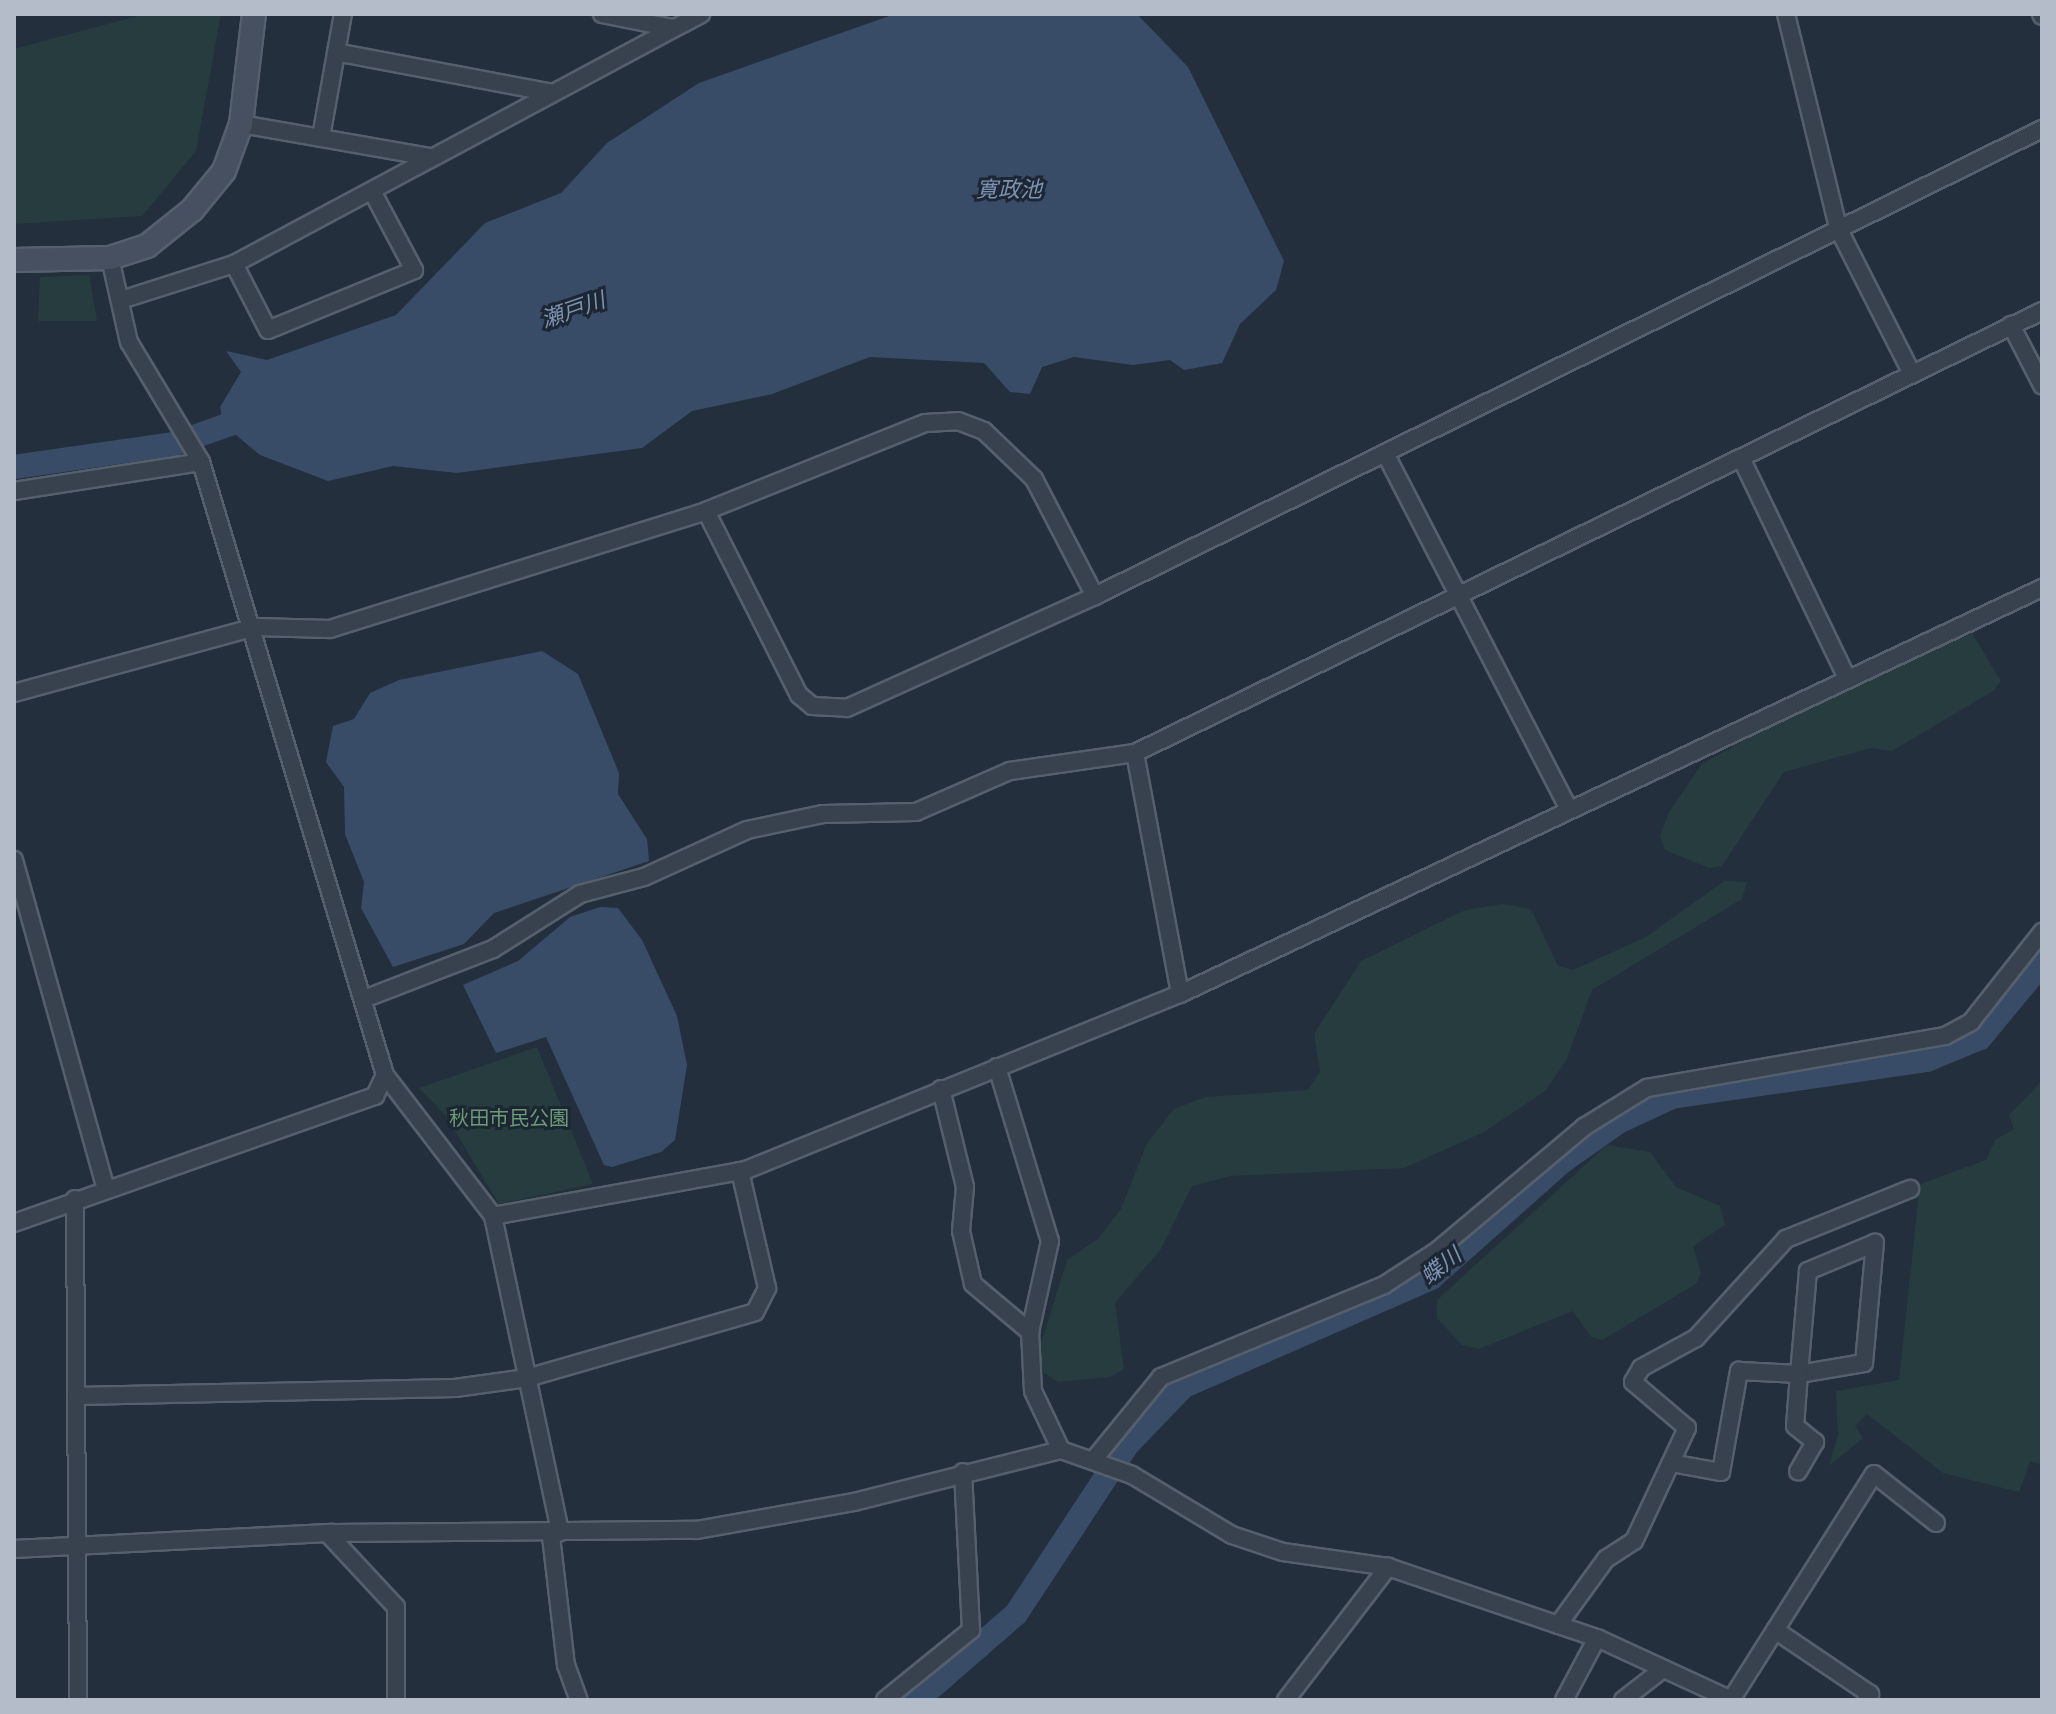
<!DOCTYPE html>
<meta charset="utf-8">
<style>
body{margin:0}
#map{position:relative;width:2056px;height:1714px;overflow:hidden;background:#242f3e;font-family:"Titillium Web","Noto Sans JP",sans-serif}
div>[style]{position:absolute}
.green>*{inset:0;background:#263c3f}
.water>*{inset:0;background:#394c67}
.river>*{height:24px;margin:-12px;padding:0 12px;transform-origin:12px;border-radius:12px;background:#394c67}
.roads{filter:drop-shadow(2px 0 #565f6c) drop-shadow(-2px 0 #565f6c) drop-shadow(0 2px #565f6c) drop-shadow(0 -2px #565f6c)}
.street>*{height:16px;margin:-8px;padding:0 8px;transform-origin:8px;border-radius:8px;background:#38414e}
.secondary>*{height:22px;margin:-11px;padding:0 11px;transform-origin:11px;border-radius:11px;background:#465061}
span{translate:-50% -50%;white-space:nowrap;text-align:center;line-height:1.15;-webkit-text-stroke:6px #1d2633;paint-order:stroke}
.park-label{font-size:20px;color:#6b9a76}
.water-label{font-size:22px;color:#7c92b1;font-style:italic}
.frame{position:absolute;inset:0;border:16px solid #b4bcc9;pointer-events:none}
</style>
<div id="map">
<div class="green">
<div style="clip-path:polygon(145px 14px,221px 14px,196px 151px,142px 216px,14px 224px,14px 49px)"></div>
<div style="clip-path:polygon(89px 275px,97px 321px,38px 321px,40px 277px)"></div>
<div style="clip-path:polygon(1972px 633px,2001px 681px,1993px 691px,1892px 751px,1871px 748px,1784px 772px,1722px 866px,1709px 868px,1665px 850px,1660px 836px,1669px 812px,1702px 764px,1792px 714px)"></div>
<div style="clip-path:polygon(1724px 881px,1747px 882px,1742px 899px,1592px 990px,1566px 1061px,1545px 1091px,1484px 1132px,1404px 1168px,1231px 1176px,1192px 1186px,1161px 1249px,1115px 1303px,1124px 1369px,1110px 1377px,1058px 1382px,1041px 1371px,1037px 1356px,1067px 1260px,1098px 1239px,1121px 1209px,1147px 1143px,1174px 1109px,1205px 1097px,1308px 1090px,1320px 1071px,1314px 1034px,1361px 961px,1465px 910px,1503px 904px,1531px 909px,1558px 966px,1573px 970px,1646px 937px)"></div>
<div style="clip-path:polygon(537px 1047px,593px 1184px,499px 1204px,446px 1116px,419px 1088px)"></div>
<div style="clip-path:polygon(2042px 1081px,2042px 1464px,2030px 1462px,2019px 1492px,1943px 1473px,1867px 1414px,1855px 1426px,1863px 1438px,1829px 1466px,1838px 1435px,1836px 1391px,1899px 1380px,1920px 1184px,1986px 1160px,1995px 1140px,2014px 1129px,2009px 1115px)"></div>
<div style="clip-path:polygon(1607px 1145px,1650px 1152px,1676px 1187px,1720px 1206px,1725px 1225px,1693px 1246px,1701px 1273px,1696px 1284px,1602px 1340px,1591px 1337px,1573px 1311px,1479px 1349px,1462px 1345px,1437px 1318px,1437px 1300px)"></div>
</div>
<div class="water">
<div style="clip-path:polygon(895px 14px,1137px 14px,1188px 67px,1284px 261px,1276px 290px,1240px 324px,1222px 363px,1184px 370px,1170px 360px,1133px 365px,1074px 357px,1042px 367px,1030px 394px,1010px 392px,984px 363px,870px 357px,772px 394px,692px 411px,642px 448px,457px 473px,393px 466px,328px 481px,260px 455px,224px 425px,220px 407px,241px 372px,226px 351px,267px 360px,396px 315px,485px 223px,561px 193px,607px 143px,699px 83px)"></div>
<div style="clip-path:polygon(542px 651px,578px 674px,619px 773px,618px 794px,647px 839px,649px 861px,494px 913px,464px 944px,393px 967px,361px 908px,364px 882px,345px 834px,344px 787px,326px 762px,333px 726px,354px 719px,370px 693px,399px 680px)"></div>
<div style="clip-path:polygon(600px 907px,618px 908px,642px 940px,677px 1016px,687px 1065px,675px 1140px,661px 1152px,612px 1167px,604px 1165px,546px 1037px,496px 1053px,463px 985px,518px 961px,570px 917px)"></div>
</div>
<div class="river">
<div style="left:14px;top:467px;width:162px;rotate:-8.2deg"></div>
<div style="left:174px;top:444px;width:83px;rotate:-19.7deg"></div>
<div style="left:917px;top:1700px;width:131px;rotate:-41deg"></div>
<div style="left:1016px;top:1614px;width:202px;rotate:-56.7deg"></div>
<div style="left:1127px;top:1445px;width:82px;rotate:-46deg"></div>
<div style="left:1184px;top:1386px;width:270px;rotate:-23.6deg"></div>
<div style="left:1431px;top:1278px;width:176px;rotate:-41.6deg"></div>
<div style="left:1563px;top:1161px;width:70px;rotate:-35.1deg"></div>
<div style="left:1620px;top:1121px;width:57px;rotate:-24.8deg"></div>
<div style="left:1672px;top:1097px;width:258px;rotate:-8.3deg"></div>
<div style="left:1927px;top:1060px;width:57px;rotate:-22.5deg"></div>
<div style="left:1980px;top:1038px;width:97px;rotate:-50.4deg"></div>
</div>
<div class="roads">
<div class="street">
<div style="left:602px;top:14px;width:72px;rotate:11.2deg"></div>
<div style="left:1786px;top:14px;width:220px;rotate:76.3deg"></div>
<div style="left:1838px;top:228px;width:164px;rotate:63.1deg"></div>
<div style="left:2041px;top:14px;width:2px;rotate:63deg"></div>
<div style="left:336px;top:52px;width:220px;rotate:10.7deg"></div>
<div style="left:241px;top:124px;width:193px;rotate:9.9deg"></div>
<div style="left:321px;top:137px;width:125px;rotate:-79.9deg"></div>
<div style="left:110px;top:258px;width:86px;rotate:77.3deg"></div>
<div style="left:129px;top:342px;width:140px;rotate:59deg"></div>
<div style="left:201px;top:462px;width:640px;rotate:73.29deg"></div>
<div style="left:385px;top:1075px;width:178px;rotate:52.5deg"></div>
<div style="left:493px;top:1216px;width:323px;rotate:78deg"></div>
<div style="left:234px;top:264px;width:74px;rotate:62.7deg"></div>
<div style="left:268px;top:330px;width:158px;rotate:-22.3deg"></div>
<div style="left:414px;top:270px;width:89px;rotate:-118deg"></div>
<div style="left:121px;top:300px;width:119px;rotate:-17.7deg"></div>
<div style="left:234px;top:264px;width:530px;rotate:-28.16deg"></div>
<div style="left:2011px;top:325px;width:68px;rotate:62.7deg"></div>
<div style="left:1385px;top:453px;width:399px;rotate:62.7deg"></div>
<div style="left:1742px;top:460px;width:242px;rotate:64.3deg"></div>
<div style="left:14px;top:491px;width:189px;rotate:-8.8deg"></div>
<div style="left:706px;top:511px;width:206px;rotate:63.2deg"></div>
<div style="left:799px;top:695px;width:17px;rotate:40deg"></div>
<div style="left:812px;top:706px;width:35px;rotate:3deg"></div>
<div style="left:847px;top:708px;width:272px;rotate:-24.3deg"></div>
<div style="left:1095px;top:596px;width:1056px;rotate:-26.25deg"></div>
<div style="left:14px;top:693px;width:251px;rotate:-15.3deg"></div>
<div style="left:256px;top:627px;width:74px;rotate:1.5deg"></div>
<div style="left:330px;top:629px;width:394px;rotate:-17.4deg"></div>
<div style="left:706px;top:511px;width:236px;rotate:-21.9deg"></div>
<div style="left:925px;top:423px;width:33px;rotate:-3deg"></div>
<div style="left:958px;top:421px;width:28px;rotate:21deg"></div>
<div style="left:984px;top:431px;width:69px;rotate:43.8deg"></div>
<div style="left:1034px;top:479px;width:132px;rotate:62.5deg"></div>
<div style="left:1135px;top:753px;width:245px;rotate:79.4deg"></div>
<div style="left:14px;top:860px;width:338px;rotate:74.4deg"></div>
<div style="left:364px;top:999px;width:138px;rotate:-21.2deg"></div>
<div style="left:493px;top:949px;width:103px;rotate:-32.3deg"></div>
<div style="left:580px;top:894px;width:66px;rotate:-14.9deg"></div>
<div style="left:644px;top:877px;width:113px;rotate:-24.5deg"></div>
<div style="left:747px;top:830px;width:78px;rotate:-11.9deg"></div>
<div style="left:823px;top:814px;width:93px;rotate:-1.2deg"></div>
<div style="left:916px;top:812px;width:103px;rotate:-23.6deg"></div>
<div style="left:1010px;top:771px;width:126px;rotate:-8.2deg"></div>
<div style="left:1135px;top:753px;width:1009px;rotate:-25.98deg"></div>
<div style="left:997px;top:1067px;width:182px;rotate:73.1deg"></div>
<div style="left:1050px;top:1241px;width:93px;rotate:102.4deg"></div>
<div style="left:1030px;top:1332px;width:59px;rotate:87.1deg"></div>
<div style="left:1033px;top:1391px;width:65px;rotate:64.6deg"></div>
<div style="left:941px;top:1089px;width:101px;rotate:76.2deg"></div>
<div style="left:965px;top:1187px;width:44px;rotate:95.2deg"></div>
<div style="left:961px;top:1231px;width:54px;rotate:77.2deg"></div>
<div style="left:973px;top:1284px;width:75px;rotate:40.1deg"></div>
<div style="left:75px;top:1199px;width:501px;rotate:89.66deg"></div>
<div style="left:493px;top:1216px;width:257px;rotate:-10.3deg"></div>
<div style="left:746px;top:1170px;width:468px;rotate:-22.1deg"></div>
<div style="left:1180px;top:994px;width:953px;rotate:-25.22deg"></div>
<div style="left:14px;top:1223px;width:383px;rotate:-19.4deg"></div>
<div style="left:375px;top:1096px;width:23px;rotate:-65deg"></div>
<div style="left:76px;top:1396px;width:379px;rotate:-1.2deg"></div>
<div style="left:455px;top:1388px;width:73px;rotate:-7.9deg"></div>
<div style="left:527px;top:1378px;width:237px;rotate:-16.1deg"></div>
<div style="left:755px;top:1312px;width:27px;rotate:-63deg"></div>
<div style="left:767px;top:1288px;width:120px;rotate:-103deg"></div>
<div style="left:1095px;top:1458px;width:104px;rotate:-50.8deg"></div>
<div style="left:1161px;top:1377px;width:241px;rotate:-22.4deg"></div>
<div style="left:1384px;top:1285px;width:64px;rotate:-32.9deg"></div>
<div style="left:1438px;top:1250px;width:191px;rotate:-40.1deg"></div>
<div style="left:1584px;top:1127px;width:74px;rotate:-31.8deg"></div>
<div style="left:1647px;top:1088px;width:303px;rotate:-9.9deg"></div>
<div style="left:1945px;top:1036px;width:30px;rotate:-28deg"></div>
<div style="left:1971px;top:1022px;width:115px;rotate:-51.7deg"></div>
<div style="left:1671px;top:1463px;width:51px;rotate:10.2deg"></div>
<div style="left:1721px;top:1472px;width:103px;rotate:-79.9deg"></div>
<div style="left:1739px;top:1371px;width:60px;rotate:2.9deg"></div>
<div style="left:1799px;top:1374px;width:66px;rotate:-9.6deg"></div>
<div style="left:1864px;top:1363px;width:121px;rotate:-84.8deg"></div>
<div style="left:1875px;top:1243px;width:73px;rotate:157.3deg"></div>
<div style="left:1808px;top:1271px;width:103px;rotate:95deg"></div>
<div style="left:1799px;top:1374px;width:52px;rotate:94.4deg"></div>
<div style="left:1795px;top:1426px;width:26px;rotate:39deg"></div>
<div style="left:1815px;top:1442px;width:34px;rotate:120deg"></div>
<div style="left:560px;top:1532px;width:10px;rotate:156deg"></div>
<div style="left:551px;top:1536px;width:130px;rotate:83.4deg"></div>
<div style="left:566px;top:1665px;width:37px;rotate:70deg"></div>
<div style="left:330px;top:1536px;width:97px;rotate:47.1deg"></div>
<div style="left:396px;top:1607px;width:93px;rotate:90deg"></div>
<div style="left:14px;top:1549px;width:319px;rotate:-2.9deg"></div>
<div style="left:333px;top:1533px;width:364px;rotate:-0.5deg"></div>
<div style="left:697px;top:1530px;width:159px;rotate:-10.1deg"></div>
<div style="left:854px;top:1502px;width:213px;rotate:-14.1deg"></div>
<div style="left:1061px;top:1450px;width:75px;rotate:19.4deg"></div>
<div style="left:1132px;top:1475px;width:117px;rotate:31deg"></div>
<div style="left:1232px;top:1535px;width:54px;rotate:18.4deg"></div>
<div style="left:1283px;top:1552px;width:106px;rotate:8.1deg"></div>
<div style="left:1388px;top:1567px;width:221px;rotate:18.8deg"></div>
<div style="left:1597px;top:1638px;width:148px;rotate:24.8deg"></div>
<div style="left:1558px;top:1625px;width:82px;rotate:-54deg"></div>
<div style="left:1606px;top:1559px;width:33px;rotate:-33deg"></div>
<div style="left:1634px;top:1541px;width:125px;rotate:-64.9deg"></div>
<div style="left:1687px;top:1428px;width:71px;rotate:-139.6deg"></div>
<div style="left:1633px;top:1382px;width:16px;rotate:-60deg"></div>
<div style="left:1641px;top:1368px;width:63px;rotate:-28.6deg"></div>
<div style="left:1696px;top:1338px;width:134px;rotate:-47.7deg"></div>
<div style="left:1786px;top:1239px;width:134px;rotate:-22deg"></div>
<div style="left:1775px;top:1630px;width:115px;rotate:34deg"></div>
<div style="left:1870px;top:1694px;width:7px;rotate:124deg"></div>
<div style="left:885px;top:1700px;width:111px;rotate:-39.1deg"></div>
<div style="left:971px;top:1630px;width:158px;rotate:-92.9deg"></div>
<div style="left:1286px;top:1700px;width:168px;rotate:-52.5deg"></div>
<div style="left:1564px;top:1700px;width:70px;rotate:-62deg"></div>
<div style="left:1623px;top:1700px;width:51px;rotate:-37.8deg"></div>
<div style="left:1731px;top:1700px;width:267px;rotate:-57.7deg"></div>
<div style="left:1874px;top:1474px;width:79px;rotate:38.3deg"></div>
</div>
<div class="secondary">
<div style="left:14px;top:260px;width:96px;rotate:-1.2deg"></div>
<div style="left:110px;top:258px;width:39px;rotate:-18deg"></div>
<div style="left:147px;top:246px;width:58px;rotate:-38.7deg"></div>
<div style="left:192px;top:210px;width:50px;rotate:-50.6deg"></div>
<div style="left:224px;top:171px;width:50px;rotate:-70.1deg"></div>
<div style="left:241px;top:124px;width:111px;rotate:-83.3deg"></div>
</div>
</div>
<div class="park-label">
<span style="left:509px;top:1117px">秋田市民公園</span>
</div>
<div class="water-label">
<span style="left:1009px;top:190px">寛政池</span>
<span style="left:573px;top:310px;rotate:-19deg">瀬戸川</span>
<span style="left:1441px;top:1266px;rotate:-38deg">蝶川</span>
</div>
<div class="frame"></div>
</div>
